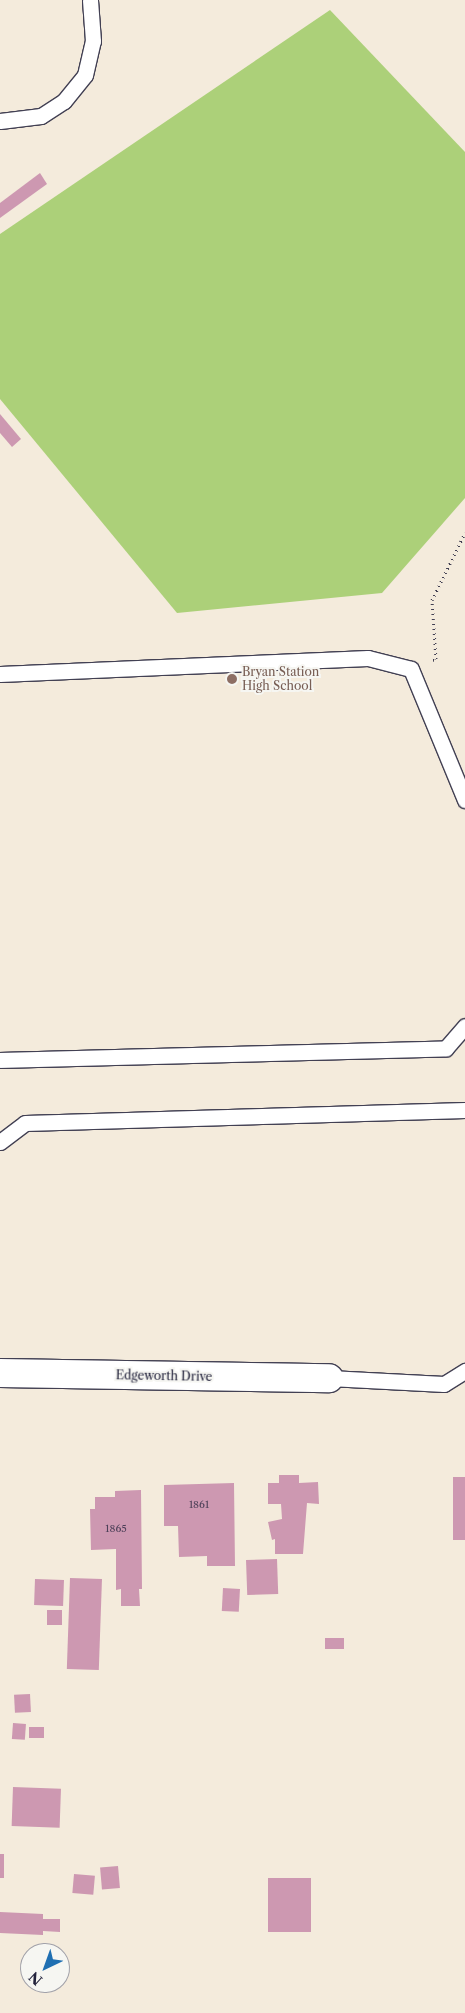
<!DOCTYPE html>
<style>
body{margin:0}
#map{position:relative;width:465px;height:2013px;overflow:hidden;background:#f4ebdc;font-family:"Libre Caslon Text",serif}
div>[style]{position:absolute}
.green>*{inset:0;background:#acd079}
.building>*{inset:0;background:#cd98b1;transform-origin:0 0}
.path>*{height:3px;margin-top:-1.5px;transform-origin:0;background:repeating-linear-gradient(90deg,#424053 0 1px,transparent 0 5px)}
.roads{filter:drop-shadow(1px 0 #424053) drop-shadow(-1px 0 #424053) drop-shadow(0 1px #424053) drop-shadow(0 -1px #424053)}
.lane>*{height:15px;margin:-7.5px;padding:0 7.5px;transform-origin:7.5px;border-radius:7.5px;background:#fff}
.street>*{height:28px;margin:-14px;padding:0 14px;transform-origin:14px;border-radius:14px;background:#fff}
.dots>*{width:14px;height:14px;translate:-50% -50%;box-sizing:border-box;border:2px solid #f6f6f2;border-radius:50%}
span{translate:-50% -50%;white-space:nowrap;text-align:center;line-height:1.15;-webkit-text-stroke:4px #f6f6f2;paint-order:stroke}
.number-label{font-size:10px;color:#4d4058}
.number-label span{-webkit-text-stroke-width:0}
.education-label{font-size:12px;color:#785e54}
.left{translate:0 -50%;text-align:left}
.street-label{font-size:12px;color:#22223b}
.north{position:absolute;left:20px;top:1943px;width:50px;height:50px;box-sizing:border-box;background:#f6f6f2;border:1px solid #a1a1a9;border-radius:50%;rotate:222deg;font-size:14px;font-weight:700;line-height:20px;text-align:center;color:#22223b}
.north::after{content:'';display:block;margin:auto;width:18px;height:22px;background:#1f6fb2;clip-path:polygon(50% 0,100% 100%,50% 72%,0 100%)}
</style>
<div id="map">
<div class="green">
<div style="clip-path:polygon(330px 10px,465px 152px,465px 498px,382px 593px,177px 613px,0 399px,0 234px)"></div>
</div>
<div class="building">
<div style="clip-path:polygon(40px 173px,47px 184px,0 218px,0 203px)"></div>
<div style="clip-path:polygon(0 414px,21px 439px,12px 447px,0 433px)"></div>
<div style="clip-path:polygon(279px 1475px,299px 1475px,299px 1483px,318px 1482px,319px 1504px,307px 1503px,303px 1554px,275px 1554px,275px 1539px,272px 1540px,268px 1522px,282px 1519px,281px 1504px,268px 1504px,268px 1483px,279px 1483px)"></div>
<div style="left:453px;top:1477px;width:12px;height:63px"></div>
<div style="clip-path:polygon(234px 1483px,235px 1566px,207px 1566px,207px 1556px,179px 1557px,178px 1526px,164px 1526px,164px 1485px)"></div>
<div style="clip-path:polygon(141px 1490px,142px 1589px,139px 1589px,140px 1606px,121px 1606px,121px 1589px,116px 1590px,116px 1549px,91px 1550px,90px 1509px,95px 1509px,95px 1497px,115px 1497px,115px 1491px)"></div>
<div style="left:277px;top:1559px;width:35px;height:31px;rotate:88deg"></div>
<div style="left:70px;top:1578px;width:32px;height:91px;rotate:2deg"></div>
<div style="left:35px;top:1579px;width:29px;height:26px;rotate:2deg"></div>
<div style="left:223px;top:1588px;width:17px;height:23px;rotate:3deg"></div>
<div style="left:47px;top:1610px;width:15px;height:15px"></div>
<div style="left:325px;top:1638px;width:19px;height:11px"></div>
<div style="left:30px;top:1694px;width:18px;height:16px;rotate:87deg"></div>
<div style="left:13px;top:1723px;width:13px;height:16px;rotate:4deg"></div>
<div style="left:29px;top:1727px;width:15px;height:11px"></div>
<div style="left:13px;top:1787px;width:48px;height:39px;rotate:2deg"></div>
<div style="left:0;top:1854px;width:4px;height:24px"></div>
<div style="left:118px;top:1866px;width:22px;height:18px;rotate:85deg"></div>
<div style="left:74px;top:1874px;width:21px;height:19px;rotate:5deg"></div>
<div style="left:268px;top:1878px;width:43px;height:54px"></div>
<div style="clip-path:polygon(0 1912px,43px 1914px,43px 1919px,60px 1919px,60px 1932px,43px 1931px,43px 1935px,0 1933px)"></div>
</div>
<div class="path">
<div style="left:433px;top:660px;width:3px;rotate:-18deg"></div>
<div style="left:436px;top:659px;width:59px;rotate:-93.9deg"></div>
<div style="left:432px;top:600px;width:75px;rotate:-63.8deg"></div>
</div>
<div class="roads">
<div class="lane">
<div style="left:0;top:121px;width:41px;rotate:-7deg"></div>
<div style="left:41px;top:116px;width:27px;rotate:-33deg"></div>
<div style="left:64px;top:101px;width:33px;rotate:-51deg"></div>
<div style="left:85px;top:75px;width:35px;rotate:-77deg"></div>
<div style="left:93px;top:41px;width:41px;rotate:-94.2deg"></div>
<div style="left:0;top:674px;width:368px;rotate:-2.5deg"></div>
<div style="left:368px;top:658px;width:44px;rotate:14.3deg"></div>
<div style="left:411px;top:669px;width:142px;rotate:67.6deg"></div>
<div style="left:0;top:1060px;width:446px;rotate:-1.5deg"></div>
<div style="left:446px;top:1048px;width:29px;rotate:-49deg"></div>
<div style="left:0;top:1142px;width:31px;rotate:-37deg"></div>
<div style="left:25px;top:1123px;width:440px;rotate:-1.7deg"></div>
<div style="left:329px;top:1378px;width:115px;rotate:3deg"></div>
<div style="left:444px;top:1384px;width:25px;rotate:-32deg"></div>
</div>
<div class="street">
<div style="left:0;top:1373px;width:329px;rotate:0.9deg"></div>
</div>
</div>
<div class="dots">
<div style="left:232px;top:679px;background:#8d6e63"></div>
</div>
<div class="number-label">
<span style="left:199px;top:1505px">1861</span>
<span style="left:116px;top:1529px">1865</span>
</div>
<div class="education-label">
<span class="left" style="left:242px;top:679px">Bryan Station<br>High School</span>
</div>
<div class="street-label">
<span style="left:164px;top:1376px;rotate:1deg">Edgeworth Drive</span>
</div>
<div class="north">N</div>
</div>
